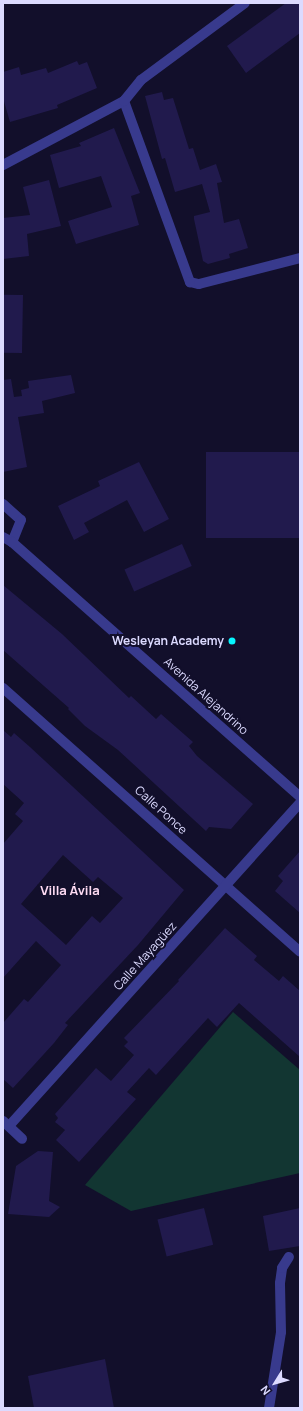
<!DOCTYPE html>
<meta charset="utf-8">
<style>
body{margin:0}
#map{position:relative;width:303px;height:1411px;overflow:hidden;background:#120f2b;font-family:Manrope,sans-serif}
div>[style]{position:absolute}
.green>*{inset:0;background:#123632}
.building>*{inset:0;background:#211a4d;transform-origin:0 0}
.minor>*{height:10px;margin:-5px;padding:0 5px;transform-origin:5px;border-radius:5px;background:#383a8d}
.tertiary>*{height:10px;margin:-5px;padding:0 5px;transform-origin:5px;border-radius:5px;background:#383a8d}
.dots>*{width:11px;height:11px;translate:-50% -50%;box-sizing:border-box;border:2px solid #120f2b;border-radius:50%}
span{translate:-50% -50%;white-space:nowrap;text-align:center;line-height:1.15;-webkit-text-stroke:4px #120f2b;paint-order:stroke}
.poi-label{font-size:12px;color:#dcdaff;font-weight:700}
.right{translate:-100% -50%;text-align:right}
.street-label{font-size:12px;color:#dcdaff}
.neighbourhood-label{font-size:13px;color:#ffdcf4;font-weight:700}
.frame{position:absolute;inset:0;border:4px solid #dcdaff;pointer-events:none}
.north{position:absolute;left:255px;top:1363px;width:40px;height:40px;-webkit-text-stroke:3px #120f2b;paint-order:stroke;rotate:233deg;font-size:11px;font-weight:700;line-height:16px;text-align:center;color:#dcdaff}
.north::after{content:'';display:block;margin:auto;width:14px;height:18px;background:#dcdaff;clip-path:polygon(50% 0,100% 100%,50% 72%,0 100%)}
</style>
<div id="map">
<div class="green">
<div style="clip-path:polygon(233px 1012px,300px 1070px,300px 1173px,131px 1211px,85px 1185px)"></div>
</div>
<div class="building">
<div style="clip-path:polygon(286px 3px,300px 3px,300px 33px,246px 73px,227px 46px)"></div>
<div style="clip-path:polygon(77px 61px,79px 65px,87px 62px,97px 88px,57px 105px,58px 108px,10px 122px,3px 98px,3px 72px,19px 67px,21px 75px,46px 68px,48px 73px)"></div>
<div style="clip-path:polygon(162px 92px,164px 100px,173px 98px,189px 149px,193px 148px,200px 170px,216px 164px,222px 182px,217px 183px,224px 223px,239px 219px,248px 248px,229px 254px,230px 258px,208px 264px,203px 261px,194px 219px,194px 216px,210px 212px,202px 184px,175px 192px,165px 158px,162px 159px,145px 96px)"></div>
<div style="clip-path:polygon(114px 128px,140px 193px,131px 196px,139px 225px,76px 244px,68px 221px,112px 207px,101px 176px,59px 188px,50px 155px,81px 146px,79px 143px)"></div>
<div style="clip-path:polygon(49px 180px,61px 226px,27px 234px,29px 256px,3px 259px,3px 218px,30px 215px,23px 187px)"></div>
<div style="left:23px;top:295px;width:58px;height:20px;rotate:91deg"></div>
<div style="clip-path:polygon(71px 375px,75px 393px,42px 401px,44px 413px,18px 417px,27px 467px,3px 472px,3px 380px,11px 379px,14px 397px,22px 396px,21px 390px,29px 388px,28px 381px)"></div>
<div style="left:300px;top:452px;width:86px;height:94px;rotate:90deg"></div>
<div style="clip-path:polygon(139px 462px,169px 519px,144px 532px,127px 500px,84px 523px,89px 532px,74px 540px,58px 506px,100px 486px,98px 481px)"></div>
<div style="left:182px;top:544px;width:24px;height:63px;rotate:66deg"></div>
<div style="clip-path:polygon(3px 585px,62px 634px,129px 698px,131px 696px,156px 719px,161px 714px,193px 742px,189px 746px,197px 756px,253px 804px,231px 829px,209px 827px,206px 831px,118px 750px,85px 726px,68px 709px,69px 708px,3px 650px)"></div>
<div style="clip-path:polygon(evenodd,3px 730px,11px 737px,14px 733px,30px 747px,184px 890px,138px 945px,65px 1023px,68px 1025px,54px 1043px,13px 1088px,3px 1079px,3px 1023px,24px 999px,28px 1002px,61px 965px,36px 941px,3px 978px,3px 844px,23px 821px,15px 814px,24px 803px,3px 784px,3px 730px,63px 855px,93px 882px,98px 877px,123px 898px,100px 923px,92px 916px,66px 945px,21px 904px,63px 855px)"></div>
<div style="clip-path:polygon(300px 851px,300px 913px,275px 891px,283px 881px,278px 876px)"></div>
<div style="clip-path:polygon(225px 928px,257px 956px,254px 960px,279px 981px,283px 976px,300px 991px,300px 1057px,239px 1003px,217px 1027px,208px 1018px,156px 1075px,149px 1068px,127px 1092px,136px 1099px,79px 1162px,56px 1140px,65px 1130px,55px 1122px,58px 1118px,55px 1114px,96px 1068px,111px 1081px,134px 1055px,124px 1046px,128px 1042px,124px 1038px,179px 981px,178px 980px)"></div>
<div style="clip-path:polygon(38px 1151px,53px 1152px,49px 1201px,60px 1207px,49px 1217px,8px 1214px,16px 1166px)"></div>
<div style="left:204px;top:1208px;width:38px;height:48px;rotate:76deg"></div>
<div style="clip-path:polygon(300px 1208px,300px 1246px,269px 1251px,263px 1216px)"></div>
<div style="clip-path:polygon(105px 1359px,114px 1408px,34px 1408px,28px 1376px)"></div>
</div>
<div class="minor">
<div style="left:124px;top:101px;width:193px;rotate:70deg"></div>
<div style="left:190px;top:282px;width:9px;rotate:13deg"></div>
<div style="left:199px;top:284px;width:104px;rotate:-14.4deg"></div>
<div style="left:3px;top:165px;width:137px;rotate:-27.9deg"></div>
<div style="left:124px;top:101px;width:27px;rotate:-51deg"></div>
<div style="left:141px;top:80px;width:129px;rotate:-36.5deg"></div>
<div style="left:3px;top:504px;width:24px;rotate:42deg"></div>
<div style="left:21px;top:520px;width:24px;rotate:112deg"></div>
<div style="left:3px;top:688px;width:397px;rotate:41.6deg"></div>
<div style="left:3px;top:1121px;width:26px;rotate:43deg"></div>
<div style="left:9px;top:1126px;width:435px;rotate:-48deg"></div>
<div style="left:269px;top:1408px;width:77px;rotate:-81deg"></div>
<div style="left:281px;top:1332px;width:49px;rotate:-91.2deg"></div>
<div style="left:280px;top:1283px;width:15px;rotate:-82deg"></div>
<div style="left:282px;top:1268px;width:13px;rotate:-58deg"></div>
</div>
<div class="tertiary">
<div style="left:3px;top:537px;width:10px;rotate:29deg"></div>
<div style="left:12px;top:542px;width:385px;rotate:41.5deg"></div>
</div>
<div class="dots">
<div style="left:232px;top:641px;background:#06f6ff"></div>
</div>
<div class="poi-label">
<span class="right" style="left:224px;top:641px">Wesleyan Academy</span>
</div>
<div class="street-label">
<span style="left:206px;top:696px;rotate:42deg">Avenida Alejandrino</span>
<span style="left:161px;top:810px;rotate:42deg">Calle Ponce</span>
<span style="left:145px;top:956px;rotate:-48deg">Calle Mayagüez</span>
</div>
<div class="neighbourhood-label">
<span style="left:70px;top:890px">Villa Ávila</span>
</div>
<div class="frame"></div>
<div class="north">N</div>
</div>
